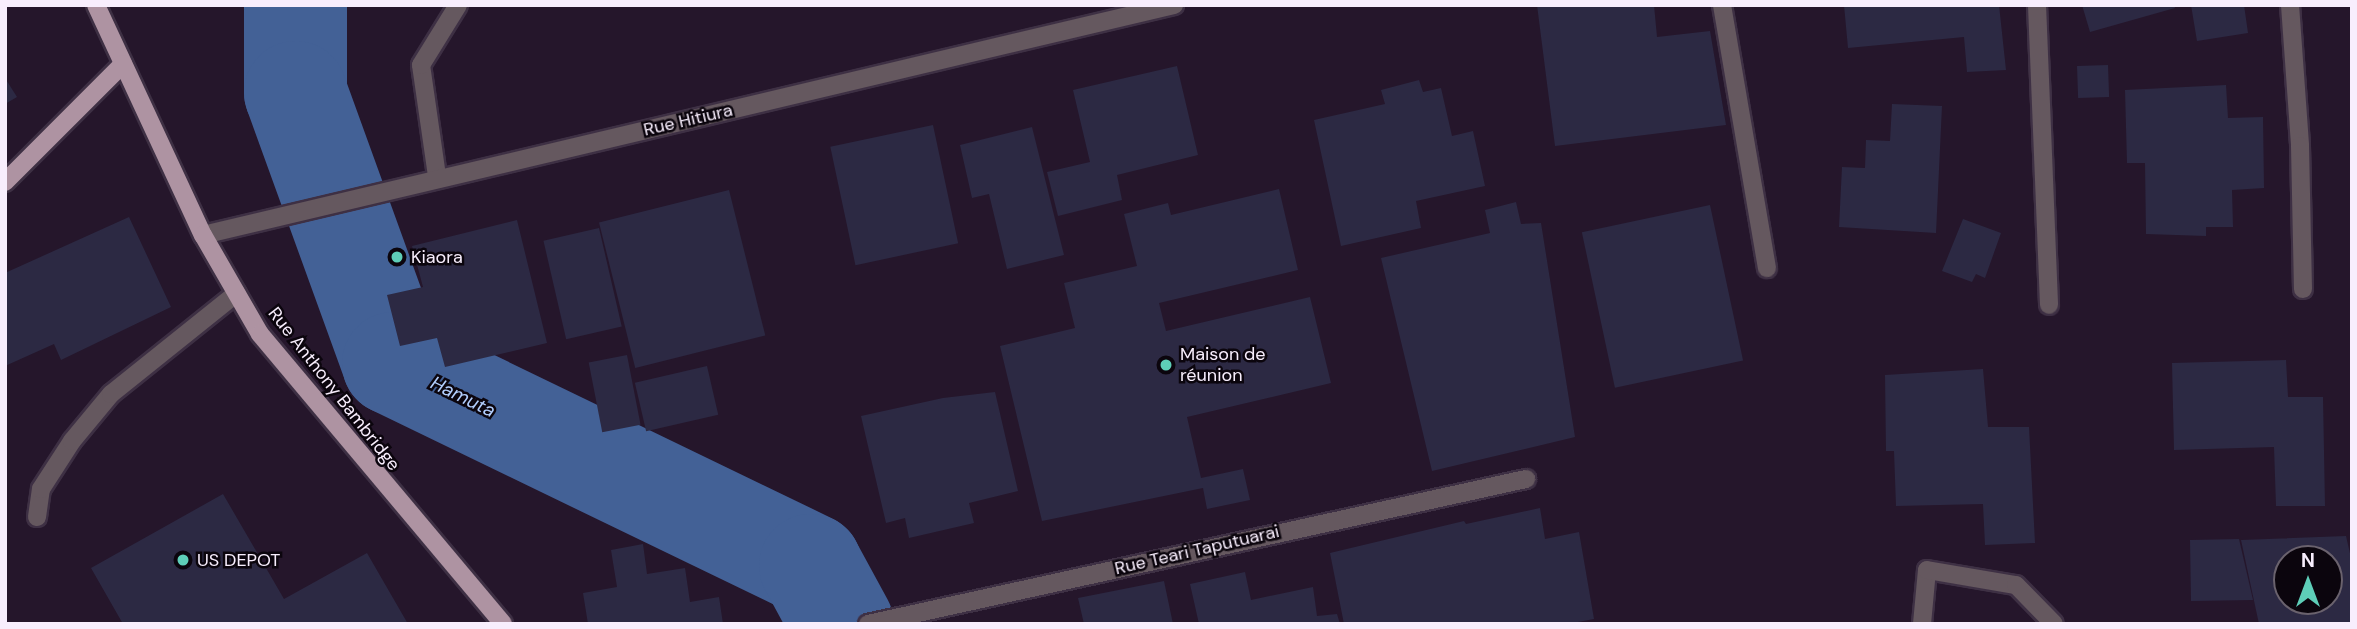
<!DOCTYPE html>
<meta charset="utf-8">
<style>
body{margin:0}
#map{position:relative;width:2357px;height:629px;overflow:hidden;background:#25162b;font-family:"DM Sans",sans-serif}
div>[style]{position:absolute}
.river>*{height:103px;margin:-51.5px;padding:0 51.5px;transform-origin:51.5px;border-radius:51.5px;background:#436196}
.building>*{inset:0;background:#2c2943;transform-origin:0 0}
.roads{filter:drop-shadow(2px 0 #3e3044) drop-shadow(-2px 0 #3e3044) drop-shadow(0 2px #3e3044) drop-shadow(0 -2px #3e3044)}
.minor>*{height:18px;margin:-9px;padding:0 9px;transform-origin:9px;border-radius:9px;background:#65585f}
.major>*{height:18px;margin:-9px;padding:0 9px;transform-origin:9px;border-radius:9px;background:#ae93a2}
.dots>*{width:19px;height:19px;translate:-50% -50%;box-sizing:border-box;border:4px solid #0b050d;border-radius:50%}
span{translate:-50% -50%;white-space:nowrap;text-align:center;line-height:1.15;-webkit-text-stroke:5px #0b050d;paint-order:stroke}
.street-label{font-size:18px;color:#f8eefd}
.poi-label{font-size:18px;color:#f8eefd}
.left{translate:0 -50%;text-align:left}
.water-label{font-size:19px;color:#b2cefd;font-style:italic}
.frame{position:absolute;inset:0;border:7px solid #f8eefd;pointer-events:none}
.north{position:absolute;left:2273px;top:545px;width:70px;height:70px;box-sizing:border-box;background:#0b050d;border:2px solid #6a626d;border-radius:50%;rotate:0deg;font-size:19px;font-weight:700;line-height:28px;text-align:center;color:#f8eefd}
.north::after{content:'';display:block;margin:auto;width:24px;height:32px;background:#5eceb8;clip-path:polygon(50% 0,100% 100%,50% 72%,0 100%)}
</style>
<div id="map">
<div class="river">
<div style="left:295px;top:5px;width:87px;rotate:90deg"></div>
<div style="left:295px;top:92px;width:288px;rotate:70.1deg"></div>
<div style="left:393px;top:363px;width:463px;rotate:25.8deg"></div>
<div style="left:810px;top:565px;width:67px;rotate:61.5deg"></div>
</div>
<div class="building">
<div style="clip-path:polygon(1537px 5px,1654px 5px,1657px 37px,1710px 31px,1726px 125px,1555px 146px)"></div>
<div style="clip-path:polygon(1844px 5px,1999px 5px,2006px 70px,1967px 72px,1964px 37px,1848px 48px)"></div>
<div style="clip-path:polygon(2082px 5px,2174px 5px,2175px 8px,2090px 32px)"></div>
<div style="clip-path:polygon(2191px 5px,2244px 5px,2248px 33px,2197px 41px)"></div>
<div style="left:2108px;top:65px;width:32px;height:31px;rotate:88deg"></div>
<div style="clip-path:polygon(1177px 66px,1198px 155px,1117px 175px,1122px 200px,1058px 216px,1047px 172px,1090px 162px,1073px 90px)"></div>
<div style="clip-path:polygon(5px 78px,17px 97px,5px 104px)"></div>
<div style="clip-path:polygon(1419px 80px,1423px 92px,1441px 88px,1452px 136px,1473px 131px,1485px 186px,1416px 201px,1421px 228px,1341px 246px,1314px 120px,1385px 104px,1381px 90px)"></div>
<div style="clip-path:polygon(2226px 85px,2228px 118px,2263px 117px,2264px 188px,2232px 190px,2233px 227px,2206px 227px,2206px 236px,2146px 234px,2145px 163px,2127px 163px,2125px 90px)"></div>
<div style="clip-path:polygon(1892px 104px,1942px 106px,1936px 233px,1839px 227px,1842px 167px,1865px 168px,1866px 140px,1890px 141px)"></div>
<div style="left:933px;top:125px;width:121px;height:105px;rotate:78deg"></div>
<div style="clip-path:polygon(1032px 127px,1064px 255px,1007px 269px,989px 194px,972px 198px,960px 145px)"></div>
<div style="clip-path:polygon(1279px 189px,1298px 270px,1159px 303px,1166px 331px,1310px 297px,1331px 383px,1187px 417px,1201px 478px,1243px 469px,1250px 500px,1207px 509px,1203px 488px,1042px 521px,1000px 346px,1075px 328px,1064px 283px,1137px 266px,1124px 214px,1168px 203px,1171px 215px)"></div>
<div style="left:729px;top:190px;width:150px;height:134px;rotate:76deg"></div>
<div style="clip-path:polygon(1516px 202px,1521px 224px,1541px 223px,1575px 437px,1432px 471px,1381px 258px,1490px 233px,1485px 210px)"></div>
<div style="left:1710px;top:205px;width:159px;height:131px;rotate:78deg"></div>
<div style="clip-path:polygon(129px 217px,171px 307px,61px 360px,54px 344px,5px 366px,5px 273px)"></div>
<div style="clip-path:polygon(1963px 219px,2001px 233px,1985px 278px,1976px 274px,1972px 282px,1942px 271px)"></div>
<div style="clip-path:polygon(517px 220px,547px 343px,445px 367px,437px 338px,400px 346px,387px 295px,423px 287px,412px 246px)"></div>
<div style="left:599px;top:228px;width:101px;height:57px;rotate:77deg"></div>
<div style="left:627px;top:355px;width:71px;height:39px;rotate:79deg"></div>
<div style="clip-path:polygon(2286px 360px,2288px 397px,2323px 397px,2325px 506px,2276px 506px,2274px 447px,2174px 450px,2172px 363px)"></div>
<div style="left:707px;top:366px;width:50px;height:74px;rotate:77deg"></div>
<div style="clip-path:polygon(1983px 369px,1988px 427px,2029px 427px,2035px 543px,1985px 545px,1983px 504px,1896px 506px,1894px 451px,1886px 451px,1885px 375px)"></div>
<div style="clip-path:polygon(995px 392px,1018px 491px,969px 503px,974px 523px,909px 538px,905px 518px,886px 523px,861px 416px,943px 398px)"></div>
<div style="clip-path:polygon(223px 494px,284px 599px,367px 553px,408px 624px,123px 624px,91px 568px)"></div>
<div style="clip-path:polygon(1540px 508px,1545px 539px,1579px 532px,1594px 619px,1567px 624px,1344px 624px,1330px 553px,1464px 521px,1466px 524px)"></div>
<div style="clip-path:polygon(evenodd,2346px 536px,2352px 562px,2352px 624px,2259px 624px,2241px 540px,2346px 536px,2287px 559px,2329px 559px,2329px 601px,2287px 601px,2287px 559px)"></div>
<div style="clip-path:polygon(2239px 539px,2253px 600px,2191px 601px,2190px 540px)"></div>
<div style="clip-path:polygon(643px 544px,647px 574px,685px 568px,690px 602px,719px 597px,723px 624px,588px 624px,583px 593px,617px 587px,611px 550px)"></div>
<div style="clip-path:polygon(1245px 572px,1251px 600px,1313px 587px,1317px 616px,1337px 614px,1340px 624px,1199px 624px,1190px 584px)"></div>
<div style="clip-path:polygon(1164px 581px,1173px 624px,1084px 624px,1078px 598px)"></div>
</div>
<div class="roads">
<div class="minor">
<div style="left:1722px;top:5px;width:267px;rotate:80.3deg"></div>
<div style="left:2037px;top:5px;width:300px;rotate:87.7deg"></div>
<div style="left:2290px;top:5px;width:141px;rotate:85.9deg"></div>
<div style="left:2300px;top:146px;width:143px;rotate:88.8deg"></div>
<div style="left:437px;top:176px;width:112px;rotate:-98.2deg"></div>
<div style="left:421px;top:65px;width:70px;rotate:-58.3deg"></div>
<div style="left:203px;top:235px;width:998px;rotate:-13.33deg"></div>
<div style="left:37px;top:517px;width:28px;rotate:-82deg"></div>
<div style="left:41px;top:489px;width:57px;rotate:-57.1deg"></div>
<div style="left:72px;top:441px;width:61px;rotate:-50.3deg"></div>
<div style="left:111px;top:394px;width:161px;rotate:-38.7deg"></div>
<div style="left:868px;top:624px;width:674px;rotate:-12.43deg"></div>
<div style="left:1922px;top:624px;width:54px;rotate:-84.7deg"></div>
<div style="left:1927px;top:570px;width:90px;rotate:9.6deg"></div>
<div style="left:2016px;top:585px;width:54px;rotate:45.7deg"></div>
</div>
<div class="major">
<div style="left:96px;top:5px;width:254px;rotate:65.1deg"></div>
<div style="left:203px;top:235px;width:114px;rotate:60.1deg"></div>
<div style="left:260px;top:334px;width:378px;rotate:50deg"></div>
<div style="left:5px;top:182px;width:167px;rotate:-45deg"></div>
</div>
</div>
<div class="dots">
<div style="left:397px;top:257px;background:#5eceb8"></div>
<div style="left:1166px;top:365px;background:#5eceb8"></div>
<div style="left:183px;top:560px;background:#5eceb8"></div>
</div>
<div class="street-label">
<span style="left:688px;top:120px;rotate:-13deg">Rue Hitiura</span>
<span style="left:334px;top:389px;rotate:52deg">Rue Anthony Bambridge</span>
<span style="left:1197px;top:550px;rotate:-13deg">Rue Teari Taputuarai</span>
</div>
<div class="poi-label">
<span class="left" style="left:411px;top:257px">Kiaora</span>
<span class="left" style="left:1180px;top:365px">Maison de<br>réunion</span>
<span class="left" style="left:197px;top:560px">US DEPOT</span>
</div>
<div class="water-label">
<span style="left:463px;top:397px;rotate:26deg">Hamuta</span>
</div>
<div class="frame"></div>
<div class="north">N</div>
</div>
